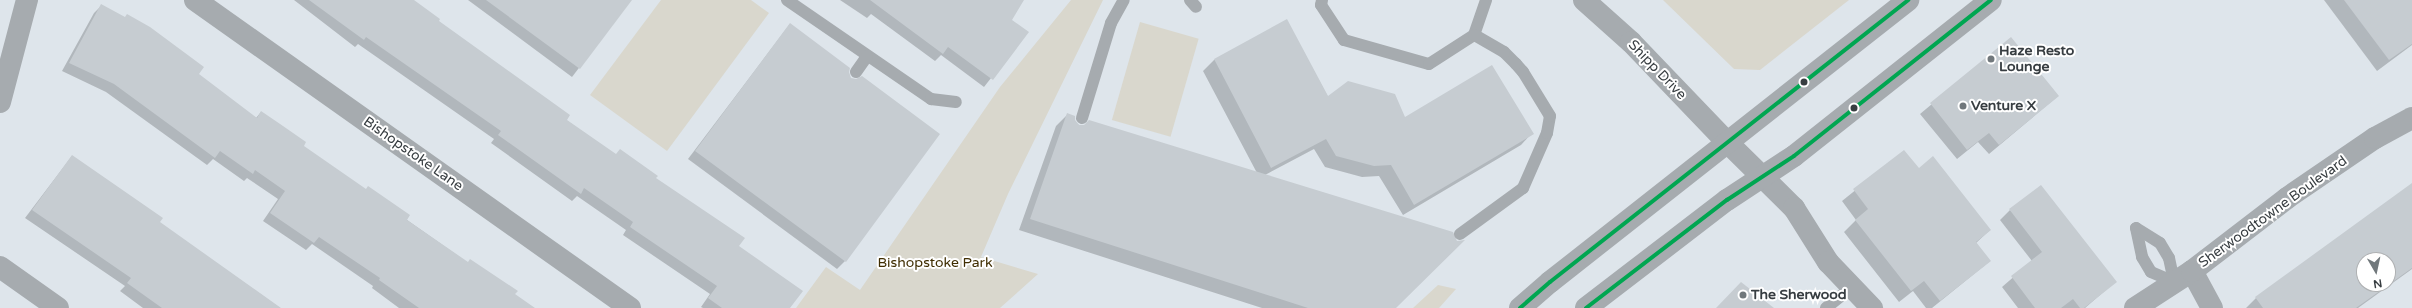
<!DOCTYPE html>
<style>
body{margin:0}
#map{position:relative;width:2412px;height:308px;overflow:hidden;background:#dee5eb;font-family:"Varela Round",sans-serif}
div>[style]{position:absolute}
.green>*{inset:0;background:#d9d7cd;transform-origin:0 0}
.shadow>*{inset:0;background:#0003}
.building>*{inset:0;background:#c6ccd1}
.service>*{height:12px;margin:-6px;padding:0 6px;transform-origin:6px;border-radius:6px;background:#a6abaf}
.minor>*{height:22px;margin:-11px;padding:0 11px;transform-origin:11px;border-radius:11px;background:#a6abaf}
.tertiary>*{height:22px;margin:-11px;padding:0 11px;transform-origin:11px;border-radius:11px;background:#a6abaf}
.bus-1>*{height:4px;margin:-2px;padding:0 2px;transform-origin:2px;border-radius:2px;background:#00a651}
.dots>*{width:11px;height:11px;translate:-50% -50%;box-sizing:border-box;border:2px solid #fff;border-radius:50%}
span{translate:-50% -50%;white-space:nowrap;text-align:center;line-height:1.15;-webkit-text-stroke:4px #fff;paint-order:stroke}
.poi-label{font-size:14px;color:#373d41;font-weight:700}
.left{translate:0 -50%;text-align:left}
.street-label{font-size:14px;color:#373d41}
.park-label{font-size:14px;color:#402e02}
.north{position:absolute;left:2356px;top:252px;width:40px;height:40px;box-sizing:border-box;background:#fff;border:1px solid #afb1b3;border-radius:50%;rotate:171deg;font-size:11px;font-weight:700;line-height:16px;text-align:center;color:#373d41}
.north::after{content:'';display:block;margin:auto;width:14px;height:18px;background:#71787c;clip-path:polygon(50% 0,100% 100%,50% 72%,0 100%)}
</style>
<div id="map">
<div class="green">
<div style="clip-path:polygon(661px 0,751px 0,769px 13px,667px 151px,590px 95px)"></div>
<div style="clip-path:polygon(1071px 0,1103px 0,1008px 194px,981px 257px,1038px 274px,1000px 308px,796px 308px,826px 267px,860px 290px,1000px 87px)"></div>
<div style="clip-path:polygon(1663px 0,1849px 0,1760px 70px,1734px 69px)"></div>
<div style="left:1140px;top:22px;width:61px;height:102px;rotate:16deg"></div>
<div style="clip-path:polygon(1438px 285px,1456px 289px,1439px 308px,1413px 308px)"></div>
</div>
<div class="shadow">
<div style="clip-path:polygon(294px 0,411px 0,566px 120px,616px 155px,655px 179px,738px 246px,789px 308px,703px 308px,701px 307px,710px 294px,623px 235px,626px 230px,577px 196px,572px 201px,491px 143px,494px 139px,358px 44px,355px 47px)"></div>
<div style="clip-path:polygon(468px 0,631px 0,572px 77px)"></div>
<div style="clip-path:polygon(840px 0,1023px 0,1011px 20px,1027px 32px,984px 87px,941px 55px,935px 61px,871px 14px,867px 18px)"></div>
<div style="clip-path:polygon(2324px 0,2412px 0,2412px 45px,2377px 71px)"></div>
<div style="clip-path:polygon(101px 6px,256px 118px,261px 112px,302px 146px,532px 308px,399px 308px,372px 288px,373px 286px,312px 244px,306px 250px,263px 221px,278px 199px,247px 178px,244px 181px,213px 159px,207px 165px,106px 92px,62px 71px,94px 13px)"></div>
<div style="clip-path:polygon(1287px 21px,1328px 97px,1404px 119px,1532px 133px,1521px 145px,1403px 215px,1379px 176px,1362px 177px,1325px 167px,1314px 149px,1265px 175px,1395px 308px,1262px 308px,1019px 230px,1056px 126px,1067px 115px,1080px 126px,1257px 173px,1203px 71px,1214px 60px)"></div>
<div style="clip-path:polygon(790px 24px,845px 261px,837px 269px,688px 159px)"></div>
<div style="clip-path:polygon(2011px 38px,2058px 96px,1989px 154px,1978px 142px,1957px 159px,1920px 114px)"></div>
<div style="clip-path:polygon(1904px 151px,1918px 169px,1990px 230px,1976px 243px,1990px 261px,1932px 308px,1926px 308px,1913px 291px,1899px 302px,1844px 232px,1856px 220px,1842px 201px)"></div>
<div style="clip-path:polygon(72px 156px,158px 222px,280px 308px,143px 308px,120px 291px,125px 286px,25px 218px)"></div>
<div style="clip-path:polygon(evenodd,2412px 185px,2412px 269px,2358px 308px,2246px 308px,2256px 298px,2412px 185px,2364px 260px,2388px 260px,2388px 284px,2364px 284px,2364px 260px)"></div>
<div style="clip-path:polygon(2010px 210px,2115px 282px,2085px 308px,2018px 308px,2002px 287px,2032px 261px,2000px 220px)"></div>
</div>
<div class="building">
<div style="clip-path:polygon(309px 0,414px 0,440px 19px,439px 21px,570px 115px,567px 120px,616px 154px,620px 149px,658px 176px,656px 178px,745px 238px,739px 246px,803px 291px,790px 308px,722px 308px,708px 298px,717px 286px,630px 227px,633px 222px,584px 188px,581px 194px,498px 135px,501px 131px,366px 37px,364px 40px)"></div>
<div style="clip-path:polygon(486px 0,632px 0,580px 69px)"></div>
<div style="clip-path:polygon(870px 0,1024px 0,1012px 20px,1029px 32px,993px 80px,948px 47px,943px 54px)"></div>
<div style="clip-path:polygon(2344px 0,2412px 0,2412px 44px,2389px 60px)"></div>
<div style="clip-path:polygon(101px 4px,125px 17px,127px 14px,150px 27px,204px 67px,199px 74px,257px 118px,261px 111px,283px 126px,306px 142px,304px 146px,366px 189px,368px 186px,410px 215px,407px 220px,468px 262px,470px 259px,518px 291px,515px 294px,535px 308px,419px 308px,379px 280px,380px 278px,319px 237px,314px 243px,270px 213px,285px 191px,255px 170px,253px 174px,220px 151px,215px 158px,114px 84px,69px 63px)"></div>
<div style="clip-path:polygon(1287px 19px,1328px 96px,1348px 81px,1395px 94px,1405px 117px,1492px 65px,1534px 134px,1414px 205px,1391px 165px,1374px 166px,1336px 156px,1326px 139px,1271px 168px,1214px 59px)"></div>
<div style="clip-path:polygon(790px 23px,850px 68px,849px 72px,851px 78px,856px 79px,862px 76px,940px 134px,846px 262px,695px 151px)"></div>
<div style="clip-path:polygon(2011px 37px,2059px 96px,1999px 145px,1989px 133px,1967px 150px,1930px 103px)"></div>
<div style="clip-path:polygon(1067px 113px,1075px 116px,1075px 120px,1079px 125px,1084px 125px,1089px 120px,1453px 232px,1457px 241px,1465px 240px,1396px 308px,1308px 308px,1030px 219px)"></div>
<div style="clip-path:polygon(1904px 150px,1919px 168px,1933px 156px,1991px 230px,1976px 242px,1991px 261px,1940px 301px,1924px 281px,1911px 291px,1855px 220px,1868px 209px,1853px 189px)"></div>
<div style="clip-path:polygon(72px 155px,163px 218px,160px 222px,281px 308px,162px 308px,127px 283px,131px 278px,32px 210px)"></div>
<div style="clip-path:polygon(evenodd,2412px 183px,2412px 268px,2356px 308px,2263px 308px,2255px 297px,2412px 183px,2364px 260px,2388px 260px,2388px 284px,2364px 284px,2364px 260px)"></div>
<div style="clip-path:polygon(2041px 185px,2117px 282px,2084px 308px,2080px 308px,2073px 299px,2061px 308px,2035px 308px,2011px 276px,2042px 252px,2009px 209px)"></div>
<div style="clip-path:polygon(1741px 282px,1774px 308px,1716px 308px)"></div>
</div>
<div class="service">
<div style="left:787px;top:0;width:175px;rotate:34.5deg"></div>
<div style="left:931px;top:99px;width:25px;rotate:7deg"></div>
<div style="left:1190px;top:0;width:9px;rotate:49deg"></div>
<div style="left:1322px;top:0;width:5px;rotate:101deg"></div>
<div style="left:1321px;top:5px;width:42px;rotate:56.7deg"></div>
<div style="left:1344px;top:40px;width:88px;rotate:15.8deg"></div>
<div style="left:1429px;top:64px;width:54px;rotate:-32.8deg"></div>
<div style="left:1474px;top:35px;width:37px;rotate:-71deg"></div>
<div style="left:856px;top:72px;width:19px;rotate:-55deg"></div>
<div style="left:1082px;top:118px;width:99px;rotate:-73deg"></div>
<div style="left:1111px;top:23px;width:26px;rotate:-61deg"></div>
<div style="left:2136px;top:228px;width:30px;rotate:78deg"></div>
<div style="left:2142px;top:257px;width:17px;rotate:59deg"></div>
<div style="left:2151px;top:272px;width:25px;rotate:23deg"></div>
<div style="left:2136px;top:228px;width:28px;rotate:32deg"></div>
<div style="left:2160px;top:243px;width:17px;rotate:59deg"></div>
<div style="left:2169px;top:258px;width:25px;rotate:78deg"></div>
<div style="left:1460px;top:234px;width:78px;rotate:-36.1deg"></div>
<div style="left:1523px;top:188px;width:60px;rotate:-66.4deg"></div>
<div style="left:1547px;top:133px;width:17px;rotate:-80deg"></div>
<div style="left:1550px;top:116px;width:52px;rotate:-121.5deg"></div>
<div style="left:1523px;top:72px;width:11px;rotate:-131deg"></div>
<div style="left:1516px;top:64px;width:17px;rotate:-135deg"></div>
<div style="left:1504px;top:52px;width:34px;rotate:-150deg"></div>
<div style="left:1826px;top:308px;width:33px;rotate:-39deg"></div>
</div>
<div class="minor">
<div style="left:195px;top:0;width:533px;rotate:35.3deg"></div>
<div style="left:1584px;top:0;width:63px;rotate:41.8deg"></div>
<div style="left:1631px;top:42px;width:140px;rotate:46.2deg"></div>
<div style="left:0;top:102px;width:106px;rotate:-75.2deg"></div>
<div style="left:0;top:267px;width:71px;rotate:35.3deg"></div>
<div style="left:2192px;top:271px;width:42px;rotate:61.6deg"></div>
</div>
<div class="tertiary">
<div style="left:1728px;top:143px;width:93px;rotate:44.6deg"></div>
<div style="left:1794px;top:208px;width:64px;rotate:57.8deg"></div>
<div style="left:1828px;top:262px;width:64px;rotate:46.3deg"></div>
<div style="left:1520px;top:308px;width:40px;rotate:-41deg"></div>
<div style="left:1550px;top:282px;width:456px;rotate:-38.2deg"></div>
<div style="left:1586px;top:308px;width:178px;rotate:-37.5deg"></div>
<div style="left:1727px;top:200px;width:80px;rotate:-33.3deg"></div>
<div style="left:1794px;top:156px;width:251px;rotate:-38.4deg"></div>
<div style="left:2135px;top:308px;width:68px;rotate:-33deg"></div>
<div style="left:2192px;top:271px;width:120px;rotate:-37.5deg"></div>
<div style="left:2287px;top:198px;width:107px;rotate:-34.3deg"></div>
<div style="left:2375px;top:138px;width:42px;rotate:-28.4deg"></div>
</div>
<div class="bus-1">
<div style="left:1520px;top:308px;width:40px;rotate:-41deg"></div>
<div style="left:1550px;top:282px;width:456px;rotate:-38.2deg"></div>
<div style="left:1586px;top:308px;width:178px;rotate:-37.5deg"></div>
<div style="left:1727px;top:200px;width:80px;rotate:-33.3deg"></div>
<div style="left:1794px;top:156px;width:251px;rotate:-38.4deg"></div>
</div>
<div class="dots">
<div style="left:1991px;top:59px;background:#71787c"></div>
<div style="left:1804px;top:82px;background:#373d41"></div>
<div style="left:1963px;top:106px;background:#71787c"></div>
<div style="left:1854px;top:108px;background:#373d41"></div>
<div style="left:1743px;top:295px;background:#71787c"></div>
</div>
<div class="poi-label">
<span class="left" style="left:1999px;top:59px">Haze Resto<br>Lounge</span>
<span class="left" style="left:1971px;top:106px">Venture X</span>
<span class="left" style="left:1751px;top:295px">The Sherwood</span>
</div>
<div class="street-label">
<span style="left:1657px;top:70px;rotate:46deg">Shipp Drive</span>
<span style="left:413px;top:154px;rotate:35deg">Bishopstoke Lane</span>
<span style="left:2273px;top:212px;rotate:-36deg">Sherwoodtowne Boulevard</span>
</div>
<div class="park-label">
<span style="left:935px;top:263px">Bishopstoke Park</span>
</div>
<div class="north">N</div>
</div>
